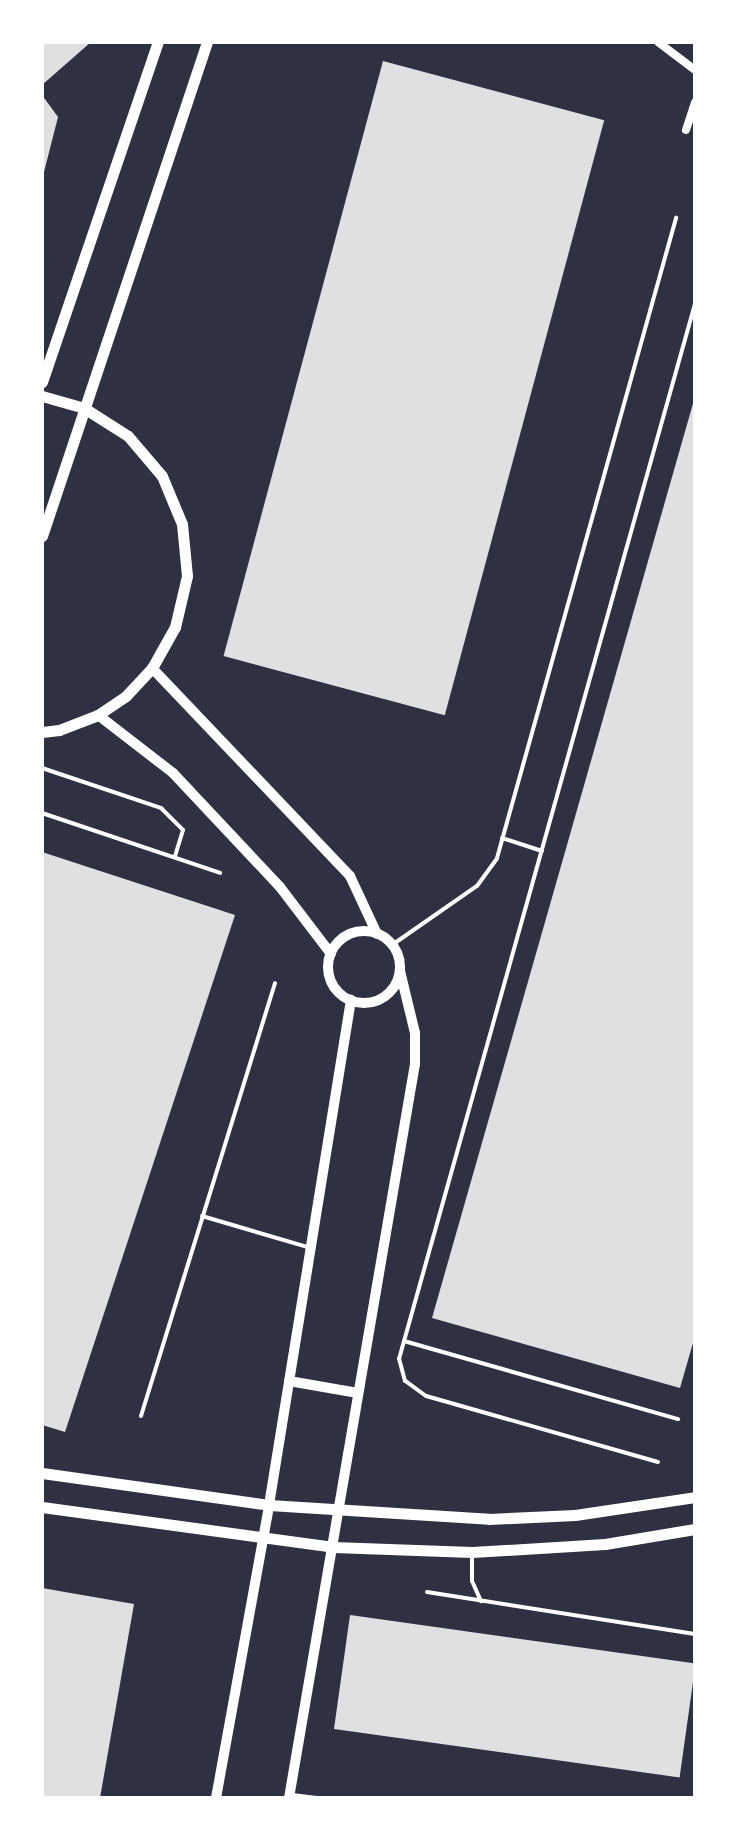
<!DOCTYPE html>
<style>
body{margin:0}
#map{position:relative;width:737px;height:1840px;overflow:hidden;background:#2d3142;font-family:Figtree,sans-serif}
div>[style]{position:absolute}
.building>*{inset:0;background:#e0e0e3;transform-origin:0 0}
.service>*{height:4px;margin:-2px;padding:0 2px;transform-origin:2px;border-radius:2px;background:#fff}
.minor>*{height:8px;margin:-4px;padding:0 4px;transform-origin:4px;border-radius:4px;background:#fff}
.tertiary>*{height:10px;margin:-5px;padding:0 5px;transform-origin:5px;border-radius:5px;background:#fff}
.tertiary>.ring{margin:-5px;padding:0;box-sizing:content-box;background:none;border:10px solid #fff;border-radius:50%}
.secondary>*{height:11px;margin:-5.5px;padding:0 5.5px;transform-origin:5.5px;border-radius:5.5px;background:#fff}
span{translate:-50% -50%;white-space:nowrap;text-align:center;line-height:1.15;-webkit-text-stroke:6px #fff;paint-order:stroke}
.frame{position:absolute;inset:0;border:44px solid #fff;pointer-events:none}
</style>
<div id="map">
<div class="building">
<div style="clip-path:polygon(42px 42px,91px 42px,42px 85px)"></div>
<div style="left:383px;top:61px;width:229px;height:616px;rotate:15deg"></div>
<div style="clip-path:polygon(42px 95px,58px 117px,43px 176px,42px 176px)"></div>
<div style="clip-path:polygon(694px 400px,695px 1336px,680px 1388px,432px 1318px)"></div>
<div style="clip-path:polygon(42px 852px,235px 915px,65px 1432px,42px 1425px)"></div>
<div style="clip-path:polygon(42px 1588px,134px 1604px,100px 1798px,42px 1798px)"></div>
<div style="left:350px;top:1615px;width:349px;height:115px;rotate:8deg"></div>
</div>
<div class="service">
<div style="left:42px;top:768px;width:126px;rotate:18.6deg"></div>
<div style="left:161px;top:808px;width:31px;rotate:45deg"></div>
<div style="left:183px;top:830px;width:28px;rotate:107deg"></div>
<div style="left:42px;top:813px;width:188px;rotate:18.6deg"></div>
<div style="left:502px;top:838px;width:42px;rotate:18deg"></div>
<div style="left:392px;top:945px;width:103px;rotate:-34.8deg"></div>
<div style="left:477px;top:886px;width:34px;rotate:-54deg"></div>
<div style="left:497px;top:858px;width:665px;rotate:-74.37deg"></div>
<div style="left:202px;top:1216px;width:114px;rotate:16.4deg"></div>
<div style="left:404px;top:1341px;width:285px;rotate:15.9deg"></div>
<div style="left:141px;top:1416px;width:453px;rotate:-72.8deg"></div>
<div style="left:658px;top:1462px;width:241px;rotate:-164.1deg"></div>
<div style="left:426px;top:1396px;width:26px;rotate:-144deg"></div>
<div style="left:405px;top:1381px;width:23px;rotate:-105deg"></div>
<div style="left:399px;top:1359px;width:1096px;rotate:-74.33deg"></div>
<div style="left:472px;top:1554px;width:27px;rotate:90deg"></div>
<div style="left:472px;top:1581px;width:22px;rotate:66deg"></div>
<div style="left:427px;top:1592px;width:271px;rotate:8.9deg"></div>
<div style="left:292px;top:1795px;width:25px;rotate:7deg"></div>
</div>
<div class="minor">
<div style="left:658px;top:42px;width:46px;rotate:37.1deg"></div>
<div style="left:686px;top:130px;width:29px;rotate:-72deg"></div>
</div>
<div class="tertiary">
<div style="left:152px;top:668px;width:287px;rotate:46.4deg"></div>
<div style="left:350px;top:876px;width:64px;rotate:65deg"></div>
<div style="left:98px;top:715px;width:95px;rotate:37.7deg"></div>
<div style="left:173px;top:773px;width:156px;rotate:46.8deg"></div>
<div style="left:280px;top:887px;width:84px;rotate:52.7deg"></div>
<div class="ring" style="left:328px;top:931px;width:62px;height:62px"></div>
<div style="left:289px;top:1381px;width:70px;rotate:9.9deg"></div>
<div style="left:216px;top:1798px;width:298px;rotate:-79.7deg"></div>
<div style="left:269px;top:1505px;width:512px;rotate:-80.78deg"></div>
<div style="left:289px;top:1798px;width:745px;rotate:-80.26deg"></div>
<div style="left:415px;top:1064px;width:31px;rotate:-90deg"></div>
<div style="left:415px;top:1033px;width:64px;rotate:-103.6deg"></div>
</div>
<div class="secondary">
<div style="left:42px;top:382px;width:359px;rotate:-71.2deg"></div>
<div style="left:42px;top:396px;width:44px;rotate:15.9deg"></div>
<div style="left:84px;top:408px;width:52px;rotate:32.5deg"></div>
<div style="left:128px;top:436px;width:52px;rotate:49.6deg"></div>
<div style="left:162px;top:476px;width:52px;rotate:67.4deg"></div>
<div style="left:182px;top:524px;width:52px;rotate:84.5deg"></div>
<div style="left:187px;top:576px;width:52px;rotate:103.2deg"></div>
<div style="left:175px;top:627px;width:47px;rotate:119.3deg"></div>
<div style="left:152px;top:668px;width:38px;rotate:133deg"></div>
<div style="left:126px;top:696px;width:34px;rotate:146deg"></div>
<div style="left:98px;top:715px;width:42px;rotate:159deg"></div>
<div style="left:59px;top:730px;width:17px;rotate:173deg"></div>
<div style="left:42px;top:536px;width:521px;rotate:-71.53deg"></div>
<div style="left:42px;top:1473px;width:229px;rotate:8deg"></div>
<div style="left:269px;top:1505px;width:220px;rotate:3.6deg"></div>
<div style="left:489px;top:1519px;width:86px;rotate:-2.7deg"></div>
<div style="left:575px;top:1515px;width:121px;rotate:-8.5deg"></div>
<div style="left:42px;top:1507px;width:294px;rotate:7.8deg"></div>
<div style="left:333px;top:1547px;width:139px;rotate:2.1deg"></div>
<div style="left:472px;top:1552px;width:133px;rotate:-3.4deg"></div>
<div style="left:605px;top:1544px;width:91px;rotate:-9.5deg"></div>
</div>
<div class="frame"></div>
</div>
